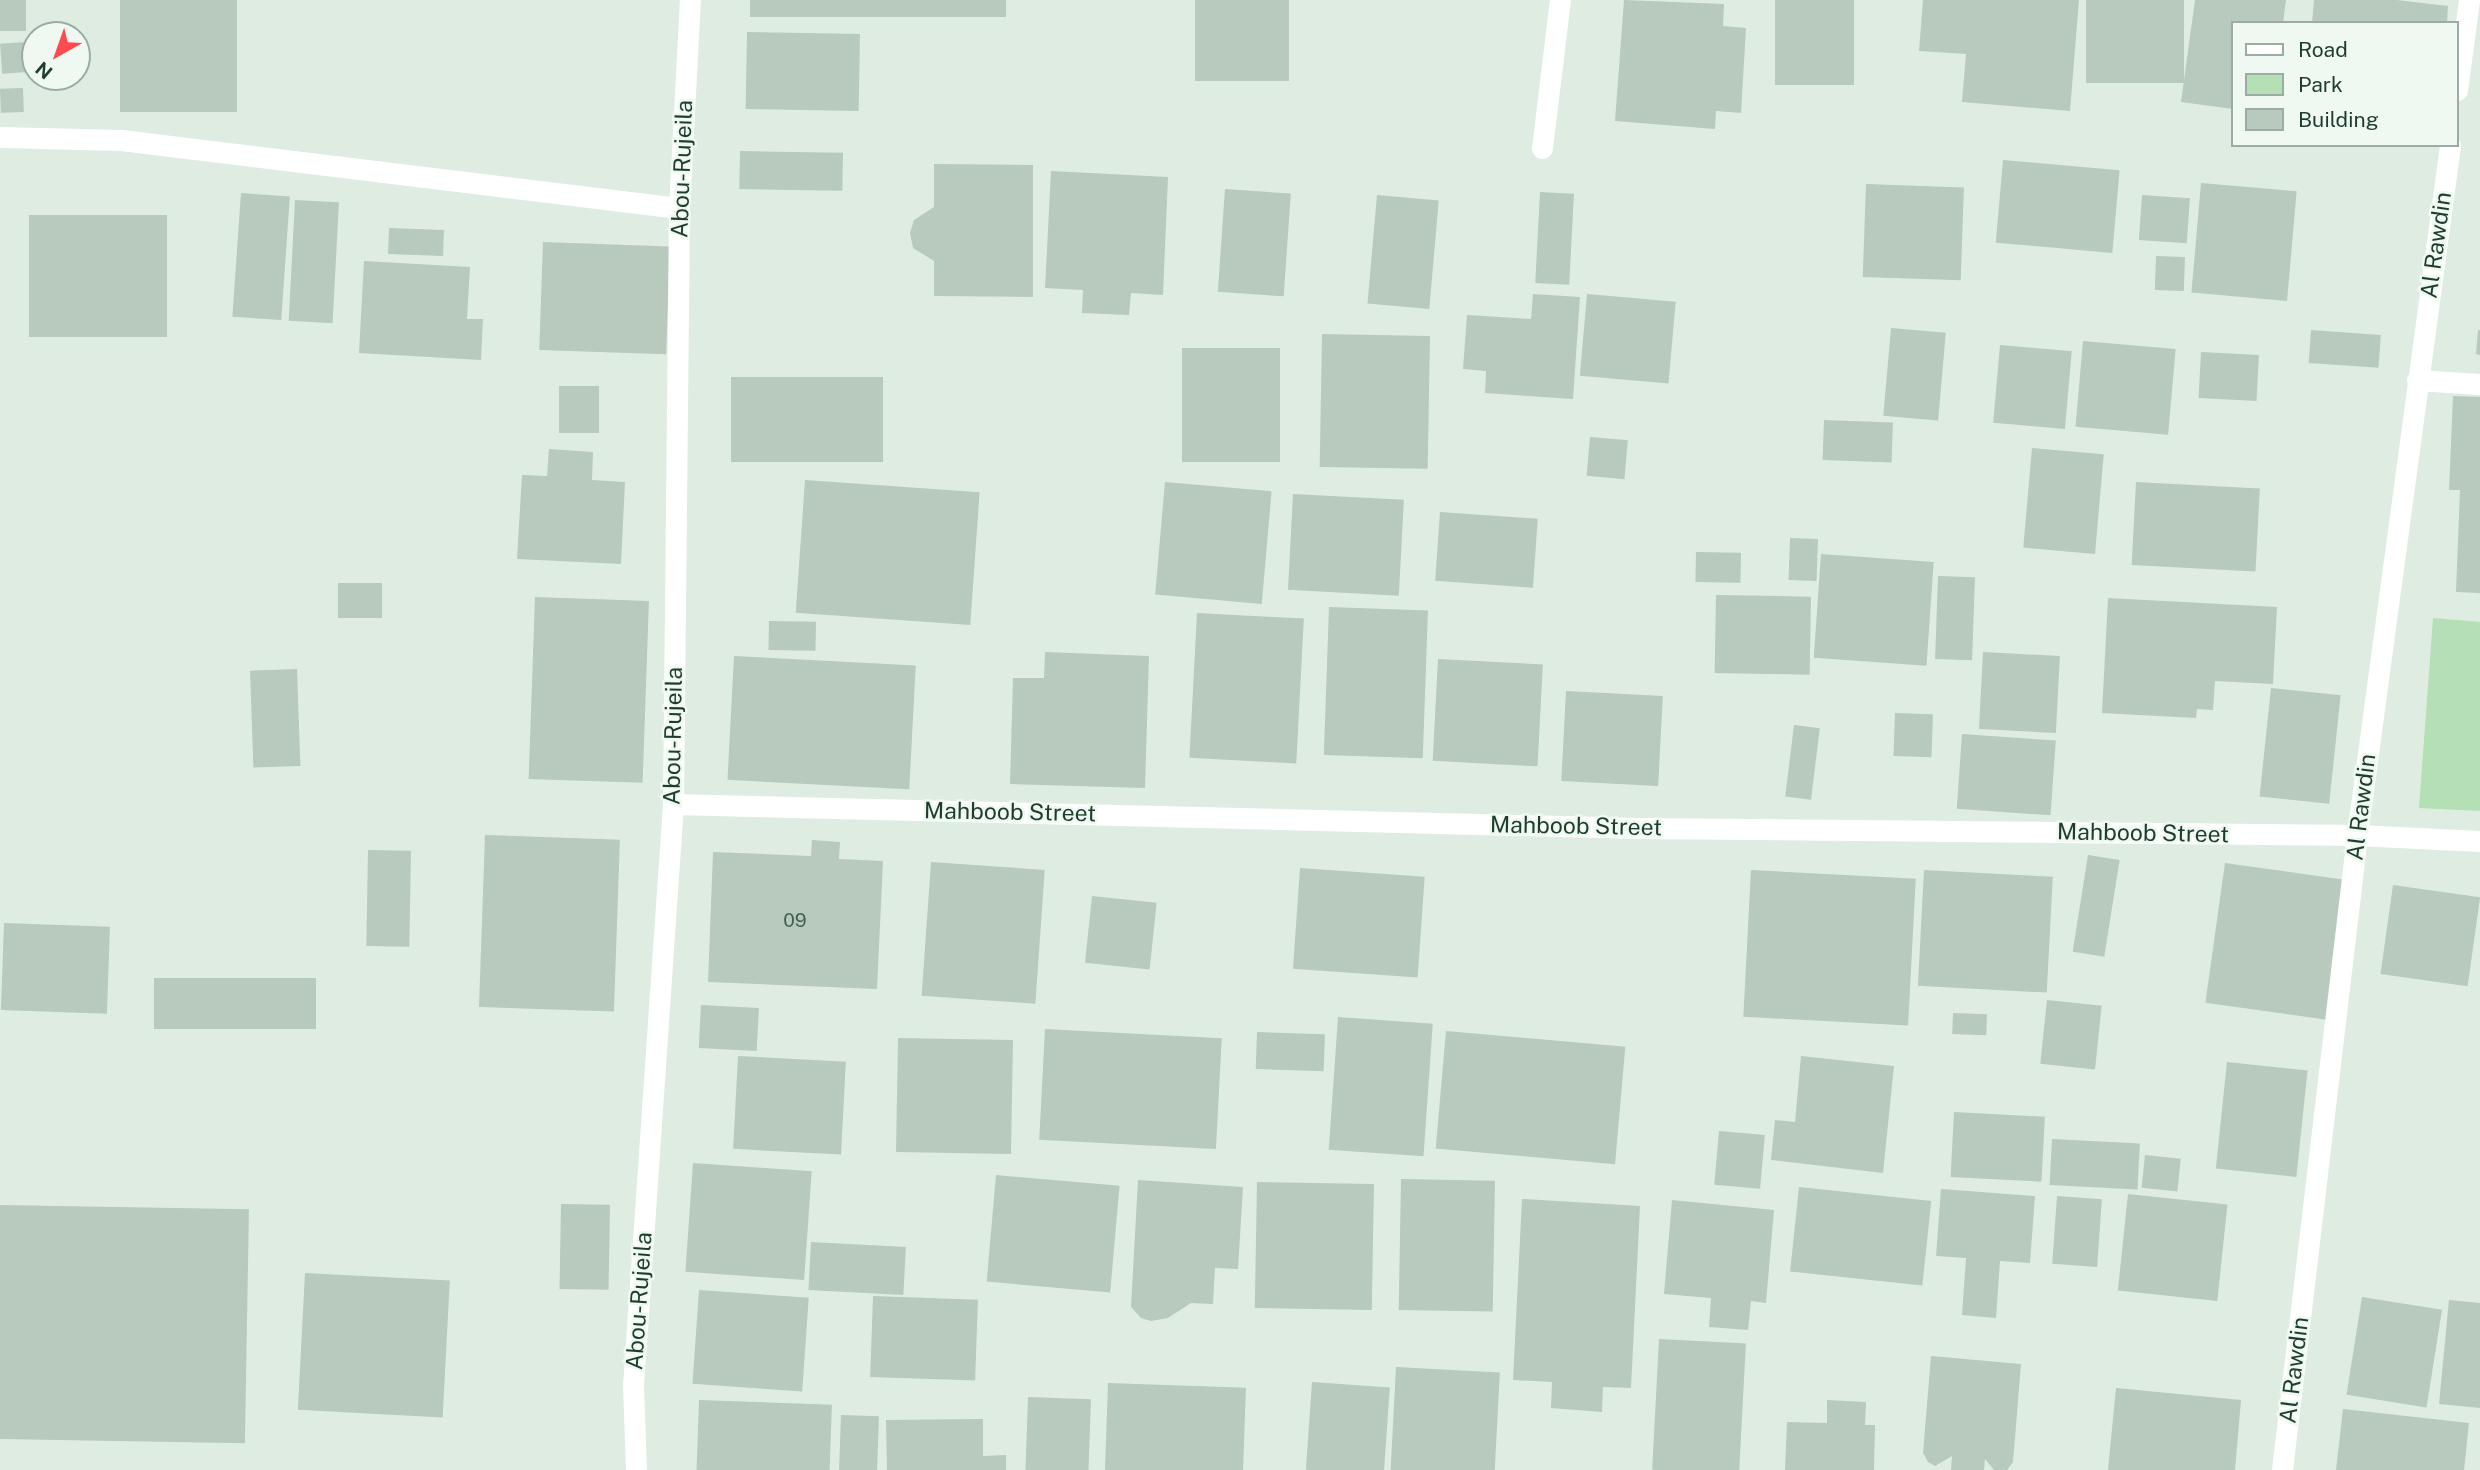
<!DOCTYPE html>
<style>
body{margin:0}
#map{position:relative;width:2480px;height:1470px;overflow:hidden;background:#dfece2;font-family:"Public Sans",sans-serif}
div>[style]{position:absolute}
.green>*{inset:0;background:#b5dfb5}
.building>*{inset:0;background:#b7cabd;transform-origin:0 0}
.street>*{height:21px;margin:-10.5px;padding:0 10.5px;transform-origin:10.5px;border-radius:10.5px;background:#fff}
.secondary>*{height:21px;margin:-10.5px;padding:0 10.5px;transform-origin:10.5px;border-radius:10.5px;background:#fff}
span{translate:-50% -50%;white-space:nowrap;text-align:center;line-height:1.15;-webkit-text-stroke:5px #eff8f1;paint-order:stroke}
.number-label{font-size:19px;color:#446050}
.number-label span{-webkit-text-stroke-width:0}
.street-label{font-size:23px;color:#1e3d2c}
.legend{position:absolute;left:2231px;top:21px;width:228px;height:126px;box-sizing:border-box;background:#eff8f1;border:2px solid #9bada2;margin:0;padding:9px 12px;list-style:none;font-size:21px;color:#1e3d2c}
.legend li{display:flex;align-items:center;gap:14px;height:35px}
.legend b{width:35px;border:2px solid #9bada2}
.north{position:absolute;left:21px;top:21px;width:70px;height:70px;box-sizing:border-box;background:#eff8f1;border:2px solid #9bada2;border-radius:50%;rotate:220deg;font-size:19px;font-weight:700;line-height:28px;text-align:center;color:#1e3d2c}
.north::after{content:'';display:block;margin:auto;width:24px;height:32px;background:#ff4a4f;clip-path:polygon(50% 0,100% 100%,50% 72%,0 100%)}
</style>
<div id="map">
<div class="green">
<div style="clip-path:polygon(2433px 618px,2480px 622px,2480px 811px,2419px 808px)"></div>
</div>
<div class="building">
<div style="left:0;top:0;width:26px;height:31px"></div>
<div style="left:120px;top:0;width:117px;height:112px"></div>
<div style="left:750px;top:0;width:256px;height:17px"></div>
<div style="left:1195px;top:0;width:94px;height:81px"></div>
<div style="clip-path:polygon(1624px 0,1724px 4px,1723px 26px,1746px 28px,1741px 113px,1716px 111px,1715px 129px,1615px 121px)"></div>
<div style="left:1775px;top:0;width:79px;height:85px"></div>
<div style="clip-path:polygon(1923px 0,2079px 0,2070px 111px,1962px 102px,1966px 54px,1919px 51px)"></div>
<div style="left:2086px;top:0;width:98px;height:83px"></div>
<div style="clip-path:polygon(2195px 0,2286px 0,2283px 23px,2233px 23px,2233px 109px,2181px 102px)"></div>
<div style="clip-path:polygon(2314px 0,2397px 0,2448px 6px,2447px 23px,2312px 23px)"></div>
<div style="left:747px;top:32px;width:113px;height:77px;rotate:1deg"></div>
<div style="left:25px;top:42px;width:30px;height:25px;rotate:86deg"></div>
<div style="left:23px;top:88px;width:24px;height:23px;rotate:88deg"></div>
<div style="left:740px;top:151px;width:103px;height:38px;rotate:1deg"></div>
<div style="left:2003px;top:160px;width:117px;height:83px;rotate:5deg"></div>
<div style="clip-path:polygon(934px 164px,1033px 165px,1033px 297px,934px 296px,934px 261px,913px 248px,910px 233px,914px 220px,934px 207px)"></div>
<div style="clip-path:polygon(1051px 171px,1168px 177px,1163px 295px,1131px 293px,1129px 315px,1082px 313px,1083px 290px,1045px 288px)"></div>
<div style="left:2201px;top:183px;width:96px;height:110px;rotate:5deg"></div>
<div style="left:1866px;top:184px;width:98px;height:93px;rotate:2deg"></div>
<div style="left:1225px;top:189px;width:66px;height:103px;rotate:4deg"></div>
<div style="left:1540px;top:192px;width:34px;height:91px;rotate:3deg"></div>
<div style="left:241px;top:193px;width:49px;height:124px;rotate:4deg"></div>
<div style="left:1377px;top:195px;width:62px;height:109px;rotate:5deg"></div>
<div style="left:2142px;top:195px;width:48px;height:45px;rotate:4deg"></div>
<div style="left:295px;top:200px;width:44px;height:121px;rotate:3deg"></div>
<div style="left:29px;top:215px;width:138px;height:122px"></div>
<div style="left:389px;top:228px;width:55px;height:26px;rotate:2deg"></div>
<div style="left:543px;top:242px;width:127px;height:108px;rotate:2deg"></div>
<div style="left:2156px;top:256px;width:29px;height:34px;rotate:2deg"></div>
<div style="clip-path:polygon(364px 261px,470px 267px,467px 319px,483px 319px,481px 360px,359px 353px)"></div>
<div style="clip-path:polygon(1533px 294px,1580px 297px,1573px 399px,1485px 393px,1486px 371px,1463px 369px,1467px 315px,1531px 319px)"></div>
<div style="left:1587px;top:294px;width:89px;height:82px;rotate:5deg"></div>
<div style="left:1891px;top:328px;width:55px;height:88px;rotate:5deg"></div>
<div style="left:2311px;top:330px;width:70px;height:33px;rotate:4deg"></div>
<div style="clip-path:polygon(2478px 330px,2480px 330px,2480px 355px,2476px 354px)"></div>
<div style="left:1322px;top:334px;width:108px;height:133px;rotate:1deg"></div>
<div style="left:2083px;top:341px;width:93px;height:86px;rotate:5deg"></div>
<div style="left:2000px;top:345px;width:72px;height:78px;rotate:5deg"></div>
<div style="left:1182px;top:348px;width:98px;height:114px"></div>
<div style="left:2201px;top:352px;width:58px;height:46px;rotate:3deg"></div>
<div style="left:731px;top:377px;width:152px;height:85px"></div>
<div style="left:559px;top:386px;width:40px;height:47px"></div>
<div style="clip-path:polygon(2453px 396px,2480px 397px,2480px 593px,2456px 592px,2460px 490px,2449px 490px)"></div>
<div style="left:1824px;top:420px;width:69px;height:40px;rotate:2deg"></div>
<div style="left:1590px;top:437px;width:38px;height:39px;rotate:5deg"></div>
<div style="left:2032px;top:448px;width:72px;height:100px;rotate:5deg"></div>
<div style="clip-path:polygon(549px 449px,593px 452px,592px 480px,625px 482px,621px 564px,517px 559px,522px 475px,547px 476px)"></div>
<div style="left:805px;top:480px;width:175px;height:133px;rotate:4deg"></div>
<div style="left:1165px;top:482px;width:107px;height:113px;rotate:5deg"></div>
<div style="left:2136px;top:482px;width:124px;height:83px;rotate:3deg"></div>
<div style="left:1293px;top:494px;width:111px;height:96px;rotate:3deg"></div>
<div style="left:1440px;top:512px;width:98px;height:69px;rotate:4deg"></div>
<div style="left:1790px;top:538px;width:28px;height:42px;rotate:2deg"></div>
<div style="left:1696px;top:552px;width:45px;height:30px;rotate:1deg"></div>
<div style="left:1821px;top:554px;width:113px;height:104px;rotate:4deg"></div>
<div style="left:1938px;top:576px;width:37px;height:83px;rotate:2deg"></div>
<div style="left:382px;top:583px;width:35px;height:44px;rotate:90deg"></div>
<div style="left:1716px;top:595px;width:95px;height:78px;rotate:1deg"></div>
<div style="left:535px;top:597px;width:114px;height:182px;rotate:2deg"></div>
<div style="clip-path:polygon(2108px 598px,2277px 607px,2273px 684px,2215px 681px,2213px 710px,2197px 709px,2196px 718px,2102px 713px)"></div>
<div style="left:1329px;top:607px;width:99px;height:148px;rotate:2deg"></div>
<div style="left:1197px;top:613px;width:107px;height:145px;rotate:3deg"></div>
<div style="left:769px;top:621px;width:47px;height:29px;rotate:1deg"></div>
<div style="clip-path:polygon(1045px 652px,1149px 656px,1145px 788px,1010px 784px,1013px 678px,1044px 678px)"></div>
<div style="left:1983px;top:652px;width:77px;height:77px;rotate:3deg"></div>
<div style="left:734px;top:656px;width:182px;height:124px;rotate:3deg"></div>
<div style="left:1438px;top:659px;width:105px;height:102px;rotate:3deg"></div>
<div style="left:297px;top:669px;width:97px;height:47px;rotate:88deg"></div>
<div style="left:2271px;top:688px;width:70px;height:109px;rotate:6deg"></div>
<div style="left:1566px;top:691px;width:97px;height:90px;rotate:3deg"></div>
<div style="left:1895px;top:713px;width:38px;height:43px;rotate:2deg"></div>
<div style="left:1794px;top:725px;width:26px;height:72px;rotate:7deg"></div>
<div style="left:1962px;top:734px;width:94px;height:75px;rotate:4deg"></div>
<div style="left:485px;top:835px;width:135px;height:172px;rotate:2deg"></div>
<div style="clip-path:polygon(812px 840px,840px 842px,839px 859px,883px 861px,877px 989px,708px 982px,713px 852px,811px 856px)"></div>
<div style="left:368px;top:850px;width:43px;height:96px;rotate:1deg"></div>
<div style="left:2088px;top:855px;width:32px;height:98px;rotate:9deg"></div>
<div style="left:931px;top:862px;width:114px;height:134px;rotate:4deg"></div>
<div style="left:2225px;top:863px;width:126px;height:141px;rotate:8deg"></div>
<div style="left:1300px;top:868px;width:125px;height:101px;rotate:4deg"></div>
<div style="left:1751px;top:870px;width:165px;height:147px;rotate:3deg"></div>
<div style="left:1924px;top:870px;width:129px;height:116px;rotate:3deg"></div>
<div style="left:2393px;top:885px;width:88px;height:90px;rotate:8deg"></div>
<div style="left:1092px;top:896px;width:65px;height:67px;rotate:6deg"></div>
<div style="left:4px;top:923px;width:106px;height:87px;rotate:2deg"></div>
<div style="left:154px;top:978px;width:162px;height:51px"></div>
<div style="left:2047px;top:1000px;width:55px;height:64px;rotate:6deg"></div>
<div style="left:701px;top:1005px;width:58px;height:43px;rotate:3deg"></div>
<div style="left:1953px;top:1013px;width:34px;height:21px;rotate:2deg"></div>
<div style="left:1338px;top:1017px;width:95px;height:133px;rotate:4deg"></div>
<div style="left:1045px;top:1029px;width:177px;height:111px;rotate:3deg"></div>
<div style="left:1446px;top:1031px;width:180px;height:118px;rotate:5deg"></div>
<div style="left:1257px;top:1032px;width:68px;height:37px;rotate:2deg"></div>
<div style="left:898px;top:1038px;width:115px;height:114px;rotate:1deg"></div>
<div style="left:738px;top:1056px;width:108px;height:93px;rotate:3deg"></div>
<div style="clip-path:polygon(1801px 1056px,1894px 1066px,1883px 1173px,1771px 1160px,1775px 1120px,1795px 1122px)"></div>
<div style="left:2227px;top:1062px;width:81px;height:107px;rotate:6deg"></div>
<div style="left:1954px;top:1112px;width:91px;height:65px;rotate:3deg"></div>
<div style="left:1719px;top:1131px;width:46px;height:54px;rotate:5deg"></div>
<div style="left:2052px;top:1139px;width:88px;height:46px;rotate:3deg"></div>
<div style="left:2145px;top:1155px;width:36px;height:33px;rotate:6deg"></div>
<div style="left:693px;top:1163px;width:119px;height:109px;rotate:4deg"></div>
<div style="left:996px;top:1175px;width:124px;height:107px;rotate:5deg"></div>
<div style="left:1401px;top:1179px;width:94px;height:131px;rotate:1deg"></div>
<div style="clip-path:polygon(1138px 1180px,1243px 1187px,1238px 1269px,1215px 1268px,1213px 1304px,1191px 1303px,1168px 1318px,1151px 1321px,1141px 1318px,1131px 1307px)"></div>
<div style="left:1257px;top:1182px;width:117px;height:126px;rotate:1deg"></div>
<div style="left:1799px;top:1187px;width:133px;height:85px;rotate:6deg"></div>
<div style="clip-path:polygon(1941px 1189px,2035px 1196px,2030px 1263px,2000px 1261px,1996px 1318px,1962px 1315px,1966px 1258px,1936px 1256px)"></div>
<div style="left:2128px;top:1194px;width:100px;height:97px;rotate:6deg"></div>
<div style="left:2057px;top:1196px;width:45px;height:68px;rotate:4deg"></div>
<div style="clip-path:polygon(1522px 1199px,1640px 1206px,1631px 1388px,1603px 1387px,1602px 1412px,1551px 1408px,1552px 1382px,1513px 1380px)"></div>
<div style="clip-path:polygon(1672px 1200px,1774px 1210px,1766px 1303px,1751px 1301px,1748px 1330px,1709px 1327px,1711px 1298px,1664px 1294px)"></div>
<div style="left:561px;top:1204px;width:49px;height:85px;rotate:1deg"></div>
<div style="left:0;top:1205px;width:249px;height:234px;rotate:1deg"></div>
<div style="left:811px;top:1242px;width:95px;height:48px;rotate:3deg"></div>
<div style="left:305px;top:1273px;width:145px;height:137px;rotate:3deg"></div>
<div style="left:699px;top:1290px;width:110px;height:94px;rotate:4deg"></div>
<div style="left:873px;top:1296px;width:105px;height:81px;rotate:2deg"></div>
<div style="left:2362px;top:1297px;width:81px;height:99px;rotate:9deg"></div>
<div style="clip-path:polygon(2449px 1300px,2480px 1303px,2480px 1408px,2439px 1404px)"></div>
<div style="left:1659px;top:1339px;width:87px;height:131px;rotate:3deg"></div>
<div style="clip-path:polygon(1931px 1356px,2021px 1364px,2013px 1462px,2007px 1470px,1994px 1470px,1985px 1459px,1984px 1470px,1951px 1470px,1952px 1456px,1935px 1466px,1928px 1462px,1923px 1453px)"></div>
<div style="left:1396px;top:1367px;width:104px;height:103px;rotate:3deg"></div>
<div style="left:1312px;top:1382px;width:78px;height:88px;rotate:4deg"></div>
<div style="left:1108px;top:1383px;width:138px;height:87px;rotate:2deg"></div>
<div style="clip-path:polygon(2116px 1388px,2241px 1400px,2235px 1470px,2108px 1470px)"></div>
<div style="left:1028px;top:1397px;width:63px;height:73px;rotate:2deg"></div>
<div style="left:699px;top:1400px;width:133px;height:70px;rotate:2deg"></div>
<div style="clip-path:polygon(1827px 1400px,1866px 1402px,1865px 1425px,1875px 1425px,1874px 1470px,1785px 1470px,1787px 1422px,1827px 1423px)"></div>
<div style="clip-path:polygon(2343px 1409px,2469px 1423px,2464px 1470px,2336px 1470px)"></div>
<div style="left:841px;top:1415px;width:38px;height:55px;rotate:2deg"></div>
<div style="clip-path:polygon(983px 1419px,983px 1456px,1006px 1455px,1006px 1470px,887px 1470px,886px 1420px)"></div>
</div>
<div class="street">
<div style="left:2457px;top:90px;width:91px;rotate:-82.4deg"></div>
<div style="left:0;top:137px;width:121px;rotate:1.4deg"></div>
<div style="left:121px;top:140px;width:562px;rotate:6.95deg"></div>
<div style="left:1542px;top:148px;width:149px;rotate:-83.1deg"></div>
<div style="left:2417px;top:380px;width:63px;rotate:3.6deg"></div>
<div style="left:673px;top:804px;width:967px;rotate:1.42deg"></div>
<div style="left:1640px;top:828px;width:717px;rotate:0.56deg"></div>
<div style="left:2357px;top:835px;width:123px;rotate:2.8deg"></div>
<div style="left:2282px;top:1470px;width:639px;rotate:-83.26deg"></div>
<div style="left:2357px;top:835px;width:696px;rotate:-82.32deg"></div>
</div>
<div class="secondary">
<div style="left:636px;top:1470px;width:84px;rotate:-92deg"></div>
<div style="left:633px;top:1386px;width:583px;rotate:-86.07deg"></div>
<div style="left:673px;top:804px;width:596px;rotate:-89.42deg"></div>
<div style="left:679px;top:208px;width:208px;rotate:-87deg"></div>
</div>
<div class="number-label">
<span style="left:795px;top:921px">09</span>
</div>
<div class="street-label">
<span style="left:682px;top:169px;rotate:-88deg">Abou-Rujeila</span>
<span style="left:2436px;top:245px;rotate:-82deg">Al Rawdin</span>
<span style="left:673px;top:736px;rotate:-89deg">Abou-Rujeila</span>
<span style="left:2361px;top:807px;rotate:-83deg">Al Rawdin</span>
<span style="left:1010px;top:812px;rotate:1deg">Mahboob Street</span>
<span style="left:1576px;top:826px;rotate:1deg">Mahboob Street</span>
<span style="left:2143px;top:833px;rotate:1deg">Mahboob Street</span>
<span style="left:639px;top:1301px;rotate:-86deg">Abou-Rujeila</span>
<span style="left:2294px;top:1370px;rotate:-83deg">Al Rawdin</span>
</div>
<ul class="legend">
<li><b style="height:9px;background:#fff"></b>Road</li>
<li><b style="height:19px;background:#b5dfb5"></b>Park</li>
<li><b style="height:19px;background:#b7cabd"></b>Building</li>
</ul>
<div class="north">N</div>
</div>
